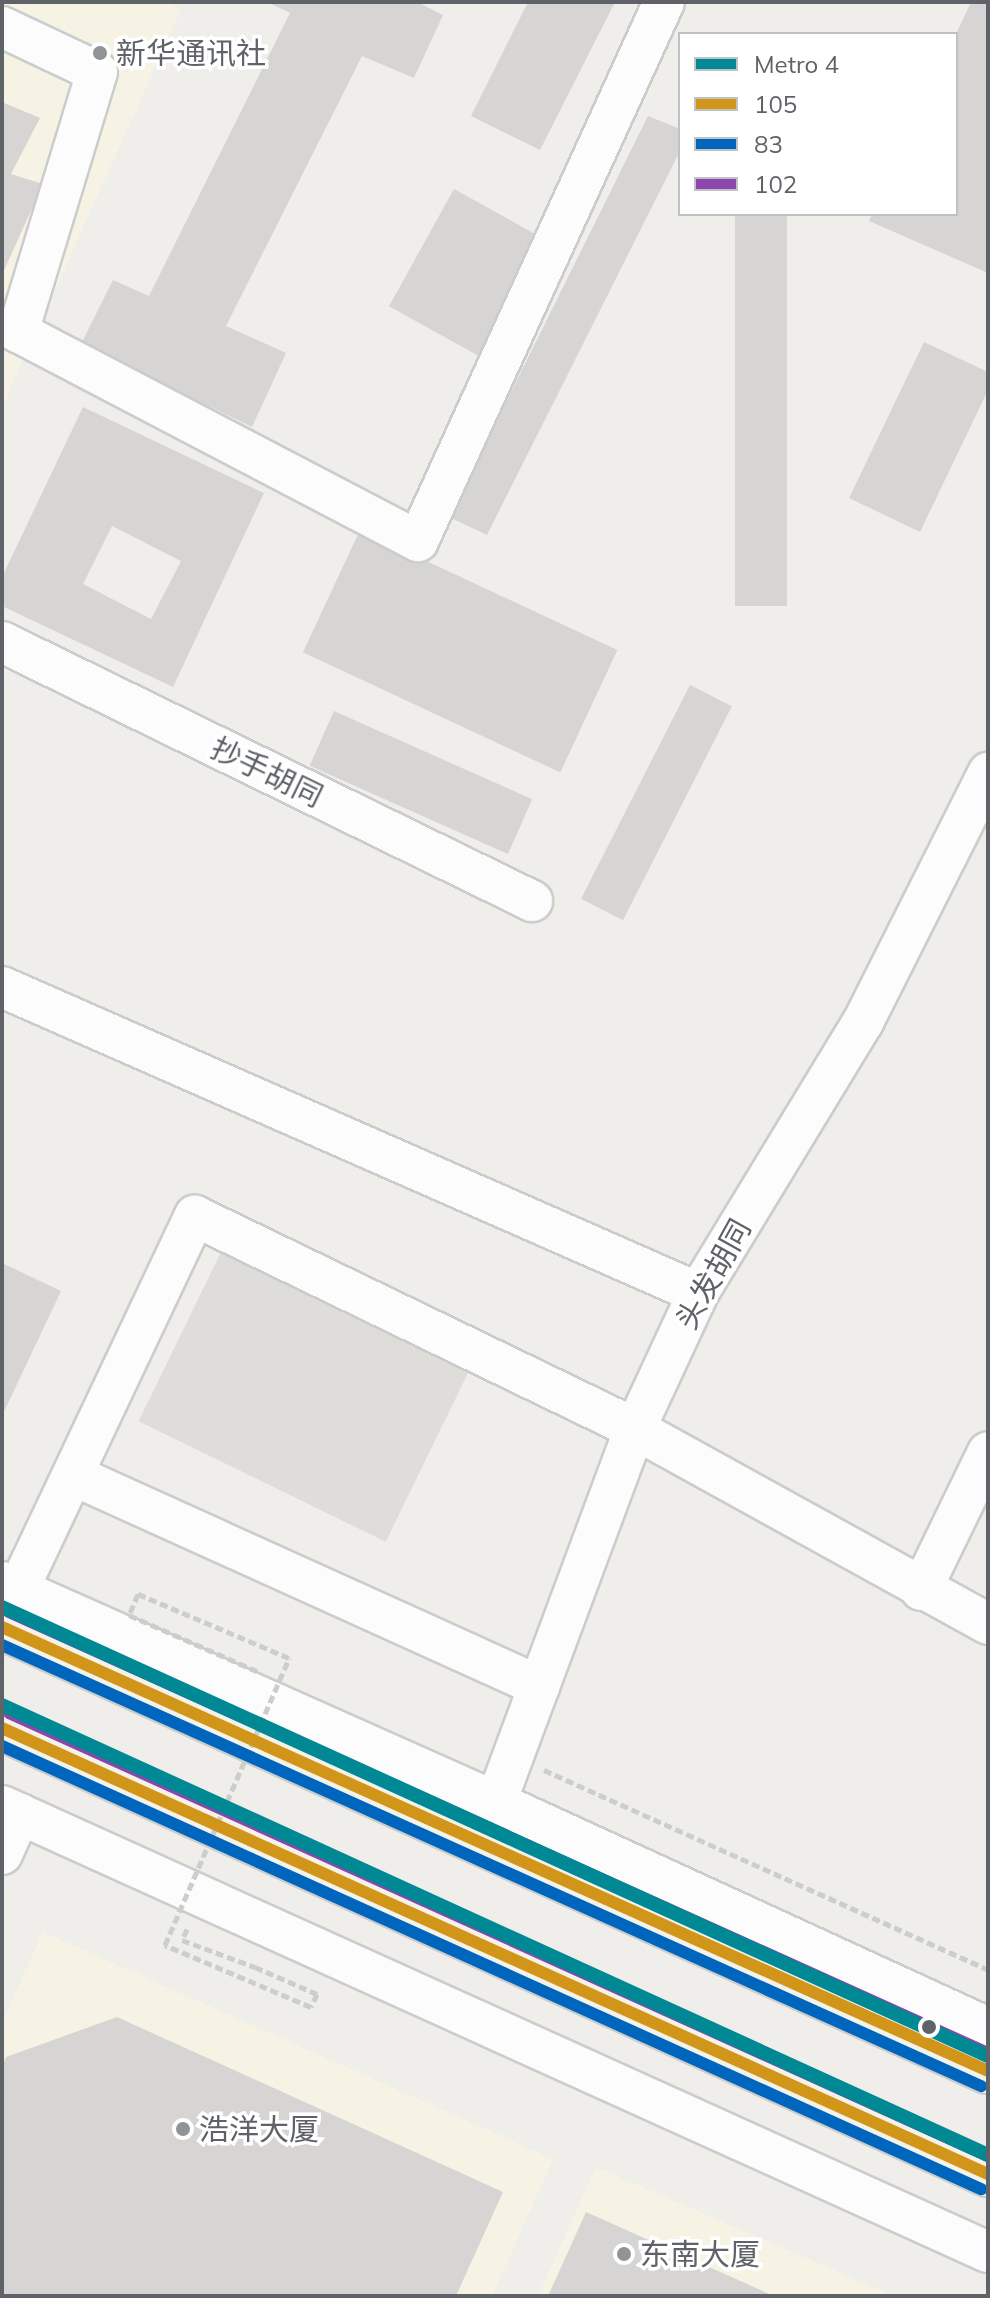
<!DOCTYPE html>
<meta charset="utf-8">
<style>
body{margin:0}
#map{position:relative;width:990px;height:2298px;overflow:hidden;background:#efeeea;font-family:Mulish,"Noto Sans SC",sans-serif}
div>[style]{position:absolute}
.commercial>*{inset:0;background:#f7f3e4}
.industrial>*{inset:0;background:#dfddda;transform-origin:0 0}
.building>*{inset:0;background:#d6d5d3;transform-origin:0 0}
.path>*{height:5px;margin-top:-2.5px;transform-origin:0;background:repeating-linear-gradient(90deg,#cacfcc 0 8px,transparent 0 12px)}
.roads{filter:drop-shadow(2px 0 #cbcccc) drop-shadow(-2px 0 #cbcccc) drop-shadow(0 2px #cbcccc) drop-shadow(0 -2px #cbcccc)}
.minor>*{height:40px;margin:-20px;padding:0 20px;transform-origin:20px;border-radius:20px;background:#fdfcfc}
.major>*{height:44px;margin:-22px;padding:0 22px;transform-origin:22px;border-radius:22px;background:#f4f2e9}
.path-bridge>*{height:5px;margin-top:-2.5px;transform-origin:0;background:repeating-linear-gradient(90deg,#cacfcc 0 8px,transparent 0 12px)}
.bus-1>*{height:12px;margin:-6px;padding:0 6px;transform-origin:6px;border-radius:6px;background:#d1951a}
.bus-2>*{height:12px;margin:-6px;padding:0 6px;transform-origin:6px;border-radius:6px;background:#0065bd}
.bus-3>*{height:12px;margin:-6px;padding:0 6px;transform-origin:6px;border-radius:6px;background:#8e44ad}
.metro-1>*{height:14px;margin:-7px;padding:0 7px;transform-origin:7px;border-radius:7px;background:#008994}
.dots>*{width:22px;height:22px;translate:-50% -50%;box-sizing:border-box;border:4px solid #fff;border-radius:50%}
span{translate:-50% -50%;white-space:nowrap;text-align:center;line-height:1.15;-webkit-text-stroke:7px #fff;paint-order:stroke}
.poi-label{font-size:30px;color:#5f6368}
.left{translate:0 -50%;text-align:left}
.street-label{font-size:30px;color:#5f6368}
.frame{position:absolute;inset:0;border:4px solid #5f6368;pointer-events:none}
.legend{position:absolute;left:678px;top:32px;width:280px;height:184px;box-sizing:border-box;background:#fff;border:2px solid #bfc1c3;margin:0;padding:10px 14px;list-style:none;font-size:24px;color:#5f6368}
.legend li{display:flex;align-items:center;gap:16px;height:40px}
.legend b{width:40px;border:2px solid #bfc1c3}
</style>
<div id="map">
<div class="commercial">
<div style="clip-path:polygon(2px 2px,165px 2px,181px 10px,2px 407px)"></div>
<div style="clip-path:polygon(43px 1932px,553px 2159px,492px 2296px,2px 2296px,2px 2022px)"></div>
<div style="clip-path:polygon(596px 2167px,894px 2296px,538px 2296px)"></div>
</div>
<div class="industrial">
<div style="left:224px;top:1246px;width:275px;height:195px;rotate:26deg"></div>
</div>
<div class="building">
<div style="clip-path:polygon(267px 2px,417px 2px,443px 15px,414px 78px,362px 56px,226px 326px,286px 353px,252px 427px,81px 344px,113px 280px,149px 296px,290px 13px)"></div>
<div style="clip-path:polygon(528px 2px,615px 2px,540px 150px,471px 116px)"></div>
<div style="clip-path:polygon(971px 2px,988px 2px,988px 273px,869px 221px,872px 214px,956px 214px,956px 34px)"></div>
<div style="clip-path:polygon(2px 102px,40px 118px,11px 174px,43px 184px,2px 275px)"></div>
<div style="clip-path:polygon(648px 116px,680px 129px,680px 151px,487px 535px,449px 517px)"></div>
<div style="left:454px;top:189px;width:102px;height:134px;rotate:29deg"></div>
<div style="left:735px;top:214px;width:52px;height:392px"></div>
<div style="clip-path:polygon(924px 342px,988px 372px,988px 390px,920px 532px,849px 498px)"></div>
<div style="clip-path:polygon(evenodd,83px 407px,264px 493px,173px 687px,2px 606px,2px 577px,83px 407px,112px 526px,181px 561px,151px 619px,83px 584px,112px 526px)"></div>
<div style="left:360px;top:530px;width:284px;height:135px;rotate:25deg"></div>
<div style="left:690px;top:685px;width:47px;height:240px;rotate:27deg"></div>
<div style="left:334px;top:711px;width:217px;height:60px;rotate:24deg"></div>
<div style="clip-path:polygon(2px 1263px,61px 1291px,2px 1416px)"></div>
<div style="clip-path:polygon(117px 2017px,503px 2192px,456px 2296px,2px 2296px,2px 2067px,6px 2057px)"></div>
<div style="clip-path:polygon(586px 2212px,774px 2296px,548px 2296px)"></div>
</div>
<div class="path">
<div style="left:544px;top:1770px;width:487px;rotate:24.2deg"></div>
<div style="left:187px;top:1929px;width:12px;rotate:114deg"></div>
<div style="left:182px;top:1940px;width:78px;rotate:20.3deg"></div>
</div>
<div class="roads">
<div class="minor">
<div style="left:2px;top:27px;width:105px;rotate:25.3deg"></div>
<div style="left:97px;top:72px;width:272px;rotate:106.9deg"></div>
<div style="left:18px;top:332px;width:451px;rotate:27.6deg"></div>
<div style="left:418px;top:541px;width:592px;rotate:-65.47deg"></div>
<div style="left:2px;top:642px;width:590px;rotate:26.04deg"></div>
<div style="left:2px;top:987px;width:760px;rotate:23.73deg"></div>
<div style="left:73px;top:1475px;width:512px;rotate:24.36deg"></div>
<div style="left:2px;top:1582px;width:541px;rotate:24.01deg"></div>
<div style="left:496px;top:1802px;width:541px;rotate:24.67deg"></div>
<div style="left:18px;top:1590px;width:414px;rotate:-64.7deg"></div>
<div style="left:195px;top:1216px;width:489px;rotate:25.8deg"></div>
<div style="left:635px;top:1429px;width:403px;rotate:28.9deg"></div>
<div style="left:921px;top:1590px;width:153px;rotate:-64.1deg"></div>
<div style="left:496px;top:1802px;width:398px;rotate:-69.6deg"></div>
<div style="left:635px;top:1429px;width:150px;rotate:-65.1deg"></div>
<div style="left:698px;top:1293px;width:317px;rotate:-58.7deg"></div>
<div style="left:863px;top:1022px;width:279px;rotate:-63.3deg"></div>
<div style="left:2px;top:1806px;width:1082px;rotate:24.34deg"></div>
<div style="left:2px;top:1854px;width:44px;rotate:-65.8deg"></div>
</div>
<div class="major">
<div style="left:2px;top:1627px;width:1081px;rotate:24.24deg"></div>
<div style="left:2px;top:1728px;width:1082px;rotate:24.34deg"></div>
</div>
</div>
<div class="path-bridge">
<div style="left:255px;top:1967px;width:68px;rotate:23.5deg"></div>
<div style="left:317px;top:1994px;width:14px;rotate:115deg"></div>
<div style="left:311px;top:2007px;width:159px;rotate:-157deg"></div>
<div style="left:165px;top:1945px;width:313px;rotate:-66.6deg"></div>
<div style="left:289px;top:1658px;width:164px;rotate:-157deg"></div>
<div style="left:138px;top:1594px;width:23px;rotate:113deg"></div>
<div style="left:129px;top:1615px;width:144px;rotate:23.7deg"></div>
</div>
<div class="bus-1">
<div style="left:2px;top:1627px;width:1081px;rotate:24.24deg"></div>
<div style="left:2px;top:1728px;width:1082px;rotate:24.34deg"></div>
</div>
<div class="bus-2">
<div style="left:2px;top:1645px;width:1074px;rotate:24.25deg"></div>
<div style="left:2px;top:1746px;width:1075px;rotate:24.35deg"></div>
</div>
<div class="bus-3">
<div style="left:9px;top:1612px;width:1074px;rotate:24.25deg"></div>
<div style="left:9px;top:1713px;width:1075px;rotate:24.35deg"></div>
</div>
<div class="metro-1">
<div style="left:2px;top:1607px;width:1083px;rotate:24.48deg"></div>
<div style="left:2px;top:1705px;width:1084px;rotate:24.53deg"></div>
</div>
<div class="dots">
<div style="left:100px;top:53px;background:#919496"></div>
<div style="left:929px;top:2027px;background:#5f6368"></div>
<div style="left:183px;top:2129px;background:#919496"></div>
<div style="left:624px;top:2254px;background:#919496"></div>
</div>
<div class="poi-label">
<span class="left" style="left:116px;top:53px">新华通讯社</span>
<span class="left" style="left:199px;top:2129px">浩洋大厦</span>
<span class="left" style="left:640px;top:2254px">东南大厦</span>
</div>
<div class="street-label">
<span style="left:267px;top:772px;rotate:26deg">抄手胡同</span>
<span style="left:713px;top:1274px;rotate:-61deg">头发胡同</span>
</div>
<div class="frame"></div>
<ul class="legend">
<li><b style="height:10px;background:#008994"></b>Metro 4</li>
<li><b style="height:10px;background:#d1951a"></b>105</li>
<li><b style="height:10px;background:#0065bd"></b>83</li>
<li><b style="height:10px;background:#8e44ad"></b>102</li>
</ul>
</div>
